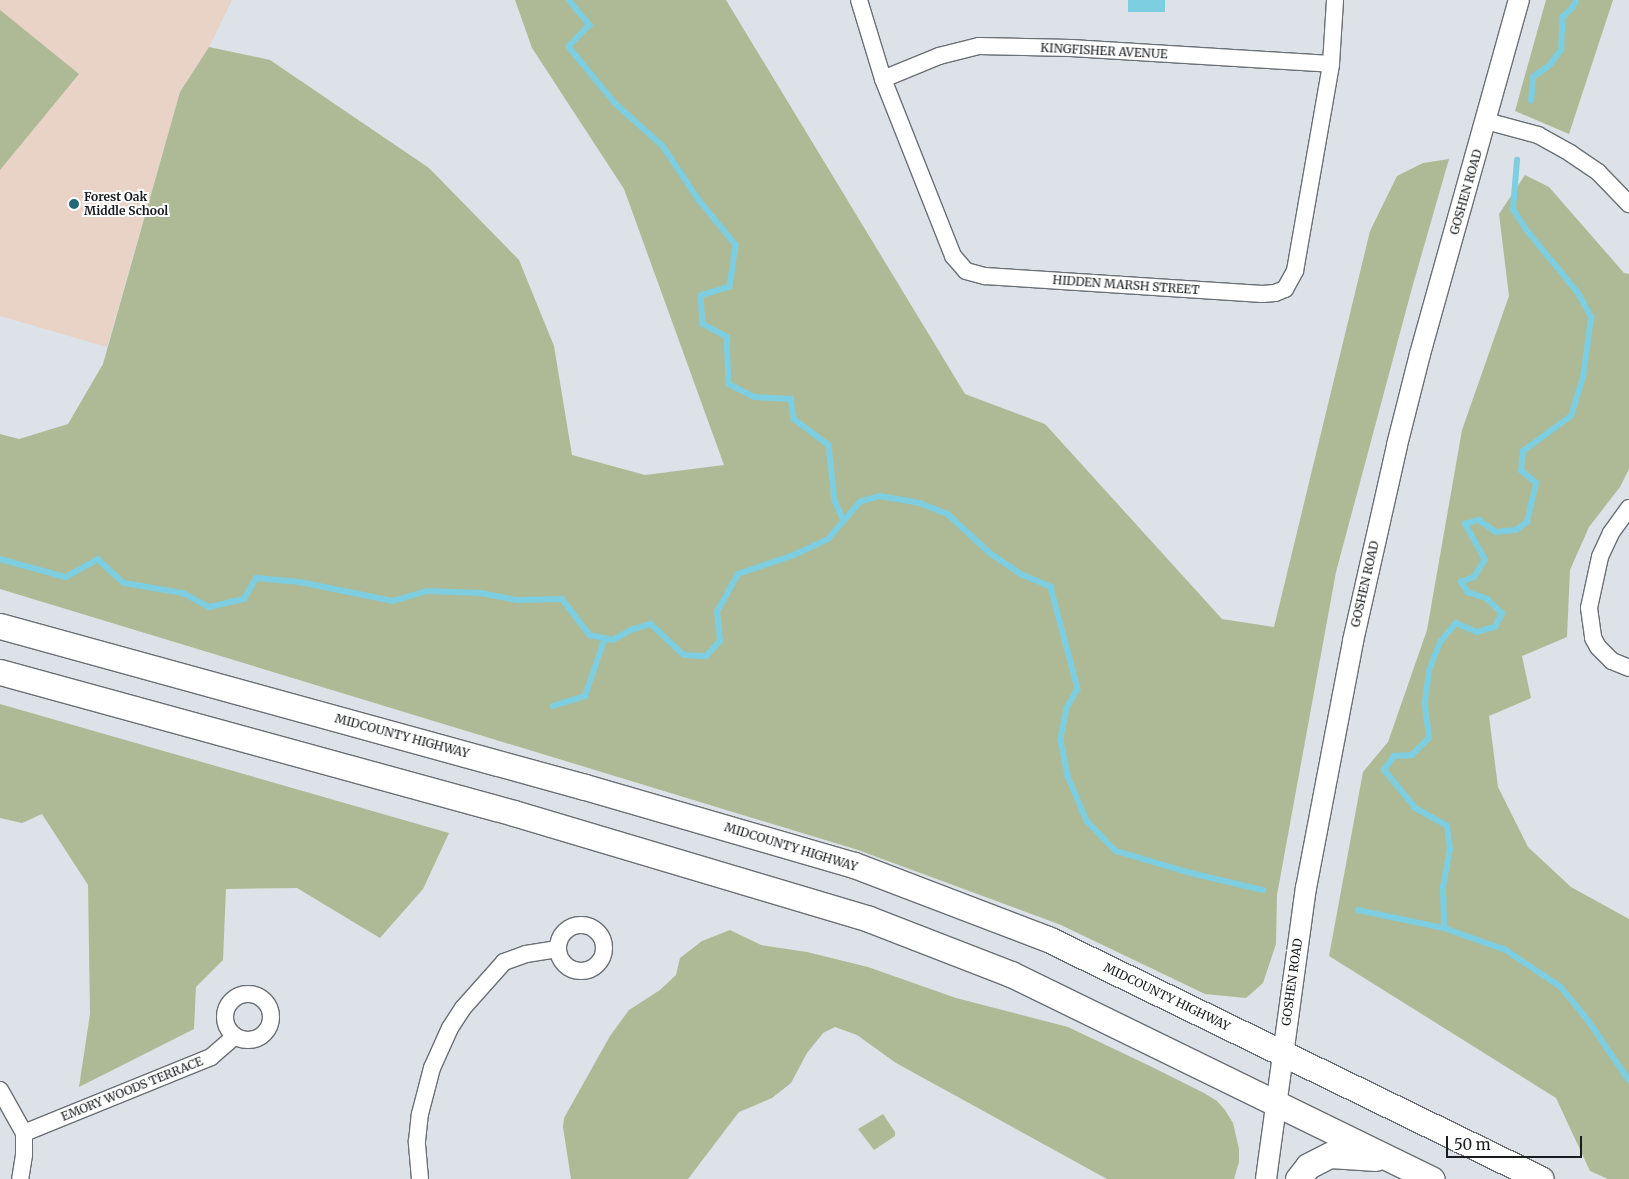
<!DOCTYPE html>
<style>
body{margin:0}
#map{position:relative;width:1629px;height:1179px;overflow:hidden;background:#dce2e7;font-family:Merriweather,serif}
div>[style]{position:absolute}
.education>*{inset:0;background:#e9d2c6}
.green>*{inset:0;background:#adba95}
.water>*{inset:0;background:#7dcee1;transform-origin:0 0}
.stream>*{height:5.5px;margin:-2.75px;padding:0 2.75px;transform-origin:2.75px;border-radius:2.75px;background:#7dcee1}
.roads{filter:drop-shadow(1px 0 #6a7075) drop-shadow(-1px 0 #6a7075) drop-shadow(0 1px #6a7075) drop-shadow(0 -1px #6a7075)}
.minor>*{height:16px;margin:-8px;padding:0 8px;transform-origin:8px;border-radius:8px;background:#fff}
.minor>.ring{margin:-8px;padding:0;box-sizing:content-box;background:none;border:16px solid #fff;border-radius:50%}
.tertiary>*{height:20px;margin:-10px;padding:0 10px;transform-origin:10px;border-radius:10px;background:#fff}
.primary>*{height:25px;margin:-12.5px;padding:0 12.5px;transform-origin:12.5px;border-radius:12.5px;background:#fff}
.dots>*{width:14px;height:14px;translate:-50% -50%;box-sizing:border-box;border:2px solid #fff;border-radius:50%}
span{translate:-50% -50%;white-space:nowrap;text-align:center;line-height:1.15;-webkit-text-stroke:4px #fff;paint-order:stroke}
.street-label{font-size:12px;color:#191c1e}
.poi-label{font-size:12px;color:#191c1e;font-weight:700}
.left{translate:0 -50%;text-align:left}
.scale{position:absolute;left:1446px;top:1136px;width:136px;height:22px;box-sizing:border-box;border:2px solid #191c1e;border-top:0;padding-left:6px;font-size:15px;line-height:18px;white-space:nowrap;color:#191c1e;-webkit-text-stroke:4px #fff;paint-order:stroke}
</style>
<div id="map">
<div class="education">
<div style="clip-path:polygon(0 0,232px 0,209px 47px,180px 92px,107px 347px,0 316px)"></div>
</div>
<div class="green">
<div style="clip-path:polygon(515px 0,726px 0,965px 394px,1045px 424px,1222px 619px,1274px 627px,1370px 231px,1397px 176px,1423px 163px,1449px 159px,1412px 288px,1336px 572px,1277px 895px,1276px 944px,1263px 983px,1246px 998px,1205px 994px,1061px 925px,858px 850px,0 589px,0 434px,19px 439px,68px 424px,103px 364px,180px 92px,209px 47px,270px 60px,429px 168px,519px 260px,554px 346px,572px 455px,645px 475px,724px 465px,624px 189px,532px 48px)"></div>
<div style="clip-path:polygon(1546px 0,1613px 0,1569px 134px,1515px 111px)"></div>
<div style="clip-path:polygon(0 10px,79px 74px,0 170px)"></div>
<div style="clip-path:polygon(1525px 175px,1549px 187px,1624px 273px,1629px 274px,1629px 469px,1620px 487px,1589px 527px,1570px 570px,1567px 637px,1522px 656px,1531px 698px,1489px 716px,1498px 787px,1528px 847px,1571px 887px,1629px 919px,1629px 1179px,1608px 1179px,1590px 1171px,1556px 1098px,1329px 956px,1363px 772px,1388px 742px,1427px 630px,1462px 430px,1509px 296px,1499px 214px)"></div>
<div style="clip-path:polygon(0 704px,449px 833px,423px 889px,380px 938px,297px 888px,226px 889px,223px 960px,196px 987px,194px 1029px,79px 1087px,90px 1014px,88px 885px,42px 814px,22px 823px,0 818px)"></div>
<div style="clip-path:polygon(730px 930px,761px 945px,807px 952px,868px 967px,956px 998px,1068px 1027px,1152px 1067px,1204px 1093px,1217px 1101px,1225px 1110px,1233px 1123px,1239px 1149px,1239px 1162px,1234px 1179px,1107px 1179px,896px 1063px,857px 1035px,835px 1027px,823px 1033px,807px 1053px,791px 1083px,772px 1098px,739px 1112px,688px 1179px,571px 1179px,563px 1127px,564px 1118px,610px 1036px,629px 1010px,660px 990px,676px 975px,680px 958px,702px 941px)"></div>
<div style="clip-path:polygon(883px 1114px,895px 1132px,895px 1136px,874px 1150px,858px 1129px)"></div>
</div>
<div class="water">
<div style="left:1128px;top:0;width:37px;height:12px"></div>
</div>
<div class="stream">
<div style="left:569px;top:0;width:33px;rotate:50deg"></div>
<div style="left:590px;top:25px;width:30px;rotate:134deg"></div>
<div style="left:569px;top:47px;width:72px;rotate:50.6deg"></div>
<div style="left:615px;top:103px;width:64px;rotate:41.9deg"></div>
<div style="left:663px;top:146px;width:65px;rotate:56.3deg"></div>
<div style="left:699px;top:200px;width:58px;rotate:50.6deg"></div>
<div style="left:736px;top:245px;width:42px;rotate:98.1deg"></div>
<div style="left:730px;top:287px;width:30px;rotate:163deg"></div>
<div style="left:701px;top:296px;width:28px;rotate:86deg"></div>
<div style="left:703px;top:324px;width:27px;rotate:28deg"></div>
<div style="left:727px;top:337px;width:47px;rotate:87.6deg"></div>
<div style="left:729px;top:384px;width:28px;rotate:27deg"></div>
<div style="left:754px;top:397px;width:37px;rotate:3deg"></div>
<div style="left:791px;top:399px;width:20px;rotate:81deg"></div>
<div style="left:794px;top:419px;width:44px;rotate:36.6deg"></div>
<div style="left:829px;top:445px;width:56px;rotate:83.9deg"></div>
<div style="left:835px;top:501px;width:21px;rotate:65deg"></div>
<div style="left:1531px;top:101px;width:24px;rotate:-85deg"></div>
<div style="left:1533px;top:77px;width:19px;rotate:-35deg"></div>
<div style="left:1549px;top:66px;width:20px;rotate:-53deg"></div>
<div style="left:1561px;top:50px;width:33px;rotate:-87deg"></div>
<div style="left:1563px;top:17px;width:14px;rotate:-45deg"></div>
<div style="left:1573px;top:7px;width:8px;rotate:-67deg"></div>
<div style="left:0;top:559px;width:68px;rotate:15.3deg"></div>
<div style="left:66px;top:577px;width:37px;rotate:-29deg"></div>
<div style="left:98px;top:559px;width:35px;rotate:43deg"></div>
<div style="left:124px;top:583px;width:60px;rotate:9.6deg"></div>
<div style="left:183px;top:593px;width:30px;rotate:28deg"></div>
<div style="left:209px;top:607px;width:36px;rotate:-13deg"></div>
<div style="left:244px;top:599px;width:24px;rotate:-60deg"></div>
<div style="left:256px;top:578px;width:44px;rotate:5.2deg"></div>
<div style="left:300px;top:582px;width:95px;rotate:11.5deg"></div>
<div style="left:393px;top:601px;width:36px;rotate:-16deg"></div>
<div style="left:428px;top:591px;width:53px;rotate:2.2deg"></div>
<div style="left:481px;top:593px;width:38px;rotate:11deg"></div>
<div style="left:518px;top:600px;width:44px;rotate:-1.3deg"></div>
<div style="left:562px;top:599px;width:46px;rotate:52.1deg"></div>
<div style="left:590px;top:635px;width:24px;rotate:12deg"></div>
<div style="left:613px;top:640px;width:21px;rotate:-29deg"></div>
<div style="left:631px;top:630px;width:21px;rotate:-17deg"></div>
<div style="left:651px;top:624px;width:45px;rotate:43.2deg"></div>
<div style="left:684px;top:655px;width:22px;rotate:3deg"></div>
<div style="left:706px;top:656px;width:21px;rotate:-47deg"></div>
<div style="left:720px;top:641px;width:29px;rotate:-96deg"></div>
<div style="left:717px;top:612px;width:43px;rotate:-61.1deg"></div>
<div style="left:738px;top:574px;width:59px;rotate:-18.7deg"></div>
<div style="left:794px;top:555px;width:38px;rotate:-25deg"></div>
<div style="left:828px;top:539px;width:49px;rotate:-49.1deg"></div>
<div style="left:860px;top:502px;width:21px;rotate:-17deg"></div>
<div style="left:880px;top:496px;width:41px;rotate:9.9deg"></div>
<div style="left:920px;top:503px;width:31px;rotate:22deg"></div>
<div style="left:949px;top:515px;width:56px;rotate:42.8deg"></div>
<div style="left:990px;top:553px;width:37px;rotate:34deg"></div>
<div style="left:1021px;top:574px;width:33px;rotate:23deg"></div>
<div style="left:1051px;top:587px;width:106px;rotate:75.2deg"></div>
<div style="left:1078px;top:689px;width:22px;rotate:120deg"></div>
<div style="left:1067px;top:708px;width:33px;rotate:101deg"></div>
<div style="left:1061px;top:740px;width:37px;rotate:79deg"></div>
<div style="left:1068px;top:776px;width:49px;rotate:67.1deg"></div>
<div style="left:1087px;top:821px;width:42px;rotate:46deg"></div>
<div style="left:1116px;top:851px;width:78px;rotate:16.3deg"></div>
<div style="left:1191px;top:873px;width:74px;rotate:13.3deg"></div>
<div style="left:553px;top:706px;width:34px;rotate:-17deg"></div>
<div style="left:585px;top:696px;width:61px;rotate:-71deg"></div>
<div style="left:1358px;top:910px;width:88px;rotate:11.8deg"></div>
<div style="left:1444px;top:928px;width:66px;rotate:19.5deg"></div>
<div style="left:1506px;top:950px;width:66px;rotate:33.9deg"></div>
<div style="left:1561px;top:987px;width:43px;rotate:50.7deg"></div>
<div style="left:1588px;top:1020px;width:73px;rotate:55.7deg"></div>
<div style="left:1444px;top:928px;width:40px;rotate:-91.4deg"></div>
<div style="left:1443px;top:888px;width:39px;rotate:-80deg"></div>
<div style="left:1450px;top:850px;width:24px;rotate:-97deg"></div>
<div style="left:1447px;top:826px;width:37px;rotate:-151deg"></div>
<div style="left:1415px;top:808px;width:49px;rotate:-129.2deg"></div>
<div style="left:1384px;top:770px;width:17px;rotate:-54deg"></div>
<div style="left:1394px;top:756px;width:18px;rotate:-3deg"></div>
<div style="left:1412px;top:755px;width:24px;rotate:-45deg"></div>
<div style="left:1429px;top:738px;width:35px;rotate:-97deg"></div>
<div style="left:1425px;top:703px;width:33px;rotate:-83deg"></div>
<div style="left:1429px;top:670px;width:31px;rotate:-68deg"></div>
<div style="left:1441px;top:641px;width:23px;rotate:-50deg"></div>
<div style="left:1456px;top:623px;width:23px;rotate:23deg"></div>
<div style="left:1477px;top:632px;width:19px;rotate:-16deg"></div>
<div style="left:1495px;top:627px;width:15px;rotate:-62deg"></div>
<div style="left:1502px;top:614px;width:21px;rotate:-135deg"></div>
<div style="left:1487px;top:599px;width:20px;rotate:-162deg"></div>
<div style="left:1468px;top:593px;width:13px;rotate:-122deg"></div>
<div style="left:1461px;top:582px;width:14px;rotate:-21deg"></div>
<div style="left:1474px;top:577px;width:20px;rotate:-57deg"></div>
<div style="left:1485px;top:560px;width:41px;rotate:-119.1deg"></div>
<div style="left:1465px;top:524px;width:15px;rotate:-16deg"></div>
<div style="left:1479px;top:520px;width:21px;rotate:35deg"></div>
<div style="left:1496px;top:532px;width:20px;rotate:-6deg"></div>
<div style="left:1516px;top:530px;width:14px;rotate:-36deg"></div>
<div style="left:1527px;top:522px;width:40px;rotate:-77deg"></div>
<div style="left:1536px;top:483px;width:19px;rotate:-141deg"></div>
<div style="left:1521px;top:471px;width:20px;rotate:-84deg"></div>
<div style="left:1523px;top:451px;width:59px;rotate:-36.1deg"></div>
<div style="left:1571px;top:416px;width:41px;rotate:-72.9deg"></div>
<div style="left:1583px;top:377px;width:61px;rotate:-82.4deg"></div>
<div style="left:1591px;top:317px;width:29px;rotate:-119deg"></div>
<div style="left:1577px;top:292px;width:80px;rotate:-129.4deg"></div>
<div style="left:1526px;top:230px;width:25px;rotate:-122deg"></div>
<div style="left:1513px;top:209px;width:49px;rotate:-85.3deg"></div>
</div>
<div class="roads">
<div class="minor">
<div style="left:859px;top:0;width:83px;rotate:73.1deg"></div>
<div style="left:883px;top:79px;width:190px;rotate:68.4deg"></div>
<div style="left:953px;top:256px;width:20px;rotate:49deg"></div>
<div style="left:966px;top:271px;width:20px;rotate:15deg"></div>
<div style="left:985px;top:276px;width:278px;rotate:3.7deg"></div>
<div style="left:1262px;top:294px;width:13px;rotate:-4deg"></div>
<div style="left:1275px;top:293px;width:11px;rotate:-22deg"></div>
<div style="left:1285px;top:289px;width:21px;rotate:-61deg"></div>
<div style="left:1295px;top:271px;width:210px;rotate:-80.1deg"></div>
<div style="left:1331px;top:64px;width:64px;rotate:-86.4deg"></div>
<div style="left:883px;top:79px;width:61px;rotate:-22.3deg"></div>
<div style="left:939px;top:56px;width:41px;rotate:-14deg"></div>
<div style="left:979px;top:46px;width:92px;rotate:1.2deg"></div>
<div style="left:1071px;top:48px;width:260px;rotate:3.5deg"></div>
<div style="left:1486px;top:121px;width:54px;rotate:15.1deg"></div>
<div style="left:1538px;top:135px;width:37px;rotate:29deg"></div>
<div style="left:1570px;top:153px;width:34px;rotate:34deg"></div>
<div style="left:1598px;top:172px;width:45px;rotate:45.9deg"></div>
<div style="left:1629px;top:508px;width:31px;rotate:126deg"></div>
<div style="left:1611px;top:533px;width:26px;rotate:115deg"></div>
<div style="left:1600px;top:557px;width:52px;rotate:102.2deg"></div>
<div style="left:1589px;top:608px;width:30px;rotate:82deg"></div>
<div style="left:1593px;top:638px;width:10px;rotate:61deg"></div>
<div style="left:1598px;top:647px;width:20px;rotate:45deg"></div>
<div style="left:1612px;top:661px;width:18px;rotate:22deg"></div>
<div class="ring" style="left:558px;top:925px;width:30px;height:30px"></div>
<div class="ring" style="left:225px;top:994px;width:30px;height:30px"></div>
<div style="left:0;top:1090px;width:49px;rotate:60.8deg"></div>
<div style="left:24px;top:1133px;width:22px;rotate:90deg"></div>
<div style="left:24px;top:1155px;width:24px;rotate:99deg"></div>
<div style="left:24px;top:1133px;width:202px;rotate:-22.1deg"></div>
<div style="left:211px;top:1057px;width:32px;rotate:-41deg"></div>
<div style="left:420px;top:1179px;width:38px;rotate:-95deg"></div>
<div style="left:417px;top:1141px;width:27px;rotate:-84deg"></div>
<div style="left:420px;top:1114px;width:48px;rotate:-75.4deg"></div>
<div style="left:432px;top:1068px;width:44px;rotate:-65.8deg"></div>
<div style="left:450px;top:1028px;width:24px;rotate:-57deg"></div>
<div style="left:463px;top:1008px;width:62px;rotate:-48.3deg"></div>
<div style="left:504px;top:962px;width:23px;rotate:-20deg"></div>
<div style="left:526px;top:954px;width:32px;rotate:-9deg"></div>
</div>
<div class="tertiary">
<div style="left:1266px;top:1179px;width:294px;rotate:-82.2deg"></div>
<div style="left:1306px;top:888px;width:251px;rotate:-79.2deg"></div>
<div style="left:1353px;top:641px;width:201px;rotate:-77.3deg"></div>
<div style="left:1397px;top:445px;width:94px;rotate:-75.8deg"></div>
<div style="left:1420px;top:354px;width:368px;rotate:-74.4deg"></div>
</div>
<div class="primary">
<div style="left:0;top:626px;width:607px;rotate:15.39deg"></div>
<div style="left:585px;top:787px;width:280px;rotate:16.2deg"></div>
<div style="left:854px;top:865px;width:208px;rotate:20.9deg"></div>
<div style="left:1048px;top:939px;width:548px;rotate:25.96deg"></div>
<div style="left:0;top:672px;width:533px;rotate:15.34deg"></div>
<div style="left:514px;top:813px;width:370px;rotate:16.6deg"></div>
<div style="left:869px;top:919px;width:152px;rotate:21.2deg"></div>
<div style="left:1011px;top:974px;width:468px;rotate:26deg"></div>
<div style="left:1298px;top:1179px;width:16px;rotate:-52deg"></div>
<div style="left:1308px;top:1166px;width:25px;rotate:-27deg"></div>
<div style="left:1330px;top:1155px;width:46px;rotate:3.7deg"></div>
</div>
</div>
<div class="dots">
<div style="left:74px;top:204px;background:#236779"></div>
</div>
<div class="street-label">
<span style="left:1104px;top:51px;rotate:3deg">KINGFISHER AVENUE</span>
<span style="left:1466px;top:192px;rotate:-74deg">GOSHEN ROAD</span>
<span style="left:1126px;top:285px;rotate:4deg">HIDDEN MARSH STREET</span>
<span style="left:1365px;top:584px;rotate:-77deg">GOSHEN ROAD</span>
<span style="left:402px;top:736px;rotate:15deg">MIDCOUNTY HIGHWAY</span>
<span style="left:791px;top:847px;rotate:17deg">MIDCOUNTY HIGHWAY</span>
<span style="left:1292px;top:982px;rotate:-82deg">GOSHEN ROAD</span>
<span style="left:1167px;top:997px;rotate:26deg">MIDCOUNTY HIGHWAY</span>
<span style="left:132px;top:1089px;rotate:-22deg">EMORY WOODS TERRACE</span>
</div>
<div class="poi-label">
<span class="left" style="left:84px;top:204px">Forest Oak<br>Middle School</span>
</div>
<div class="scale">50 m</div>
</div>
